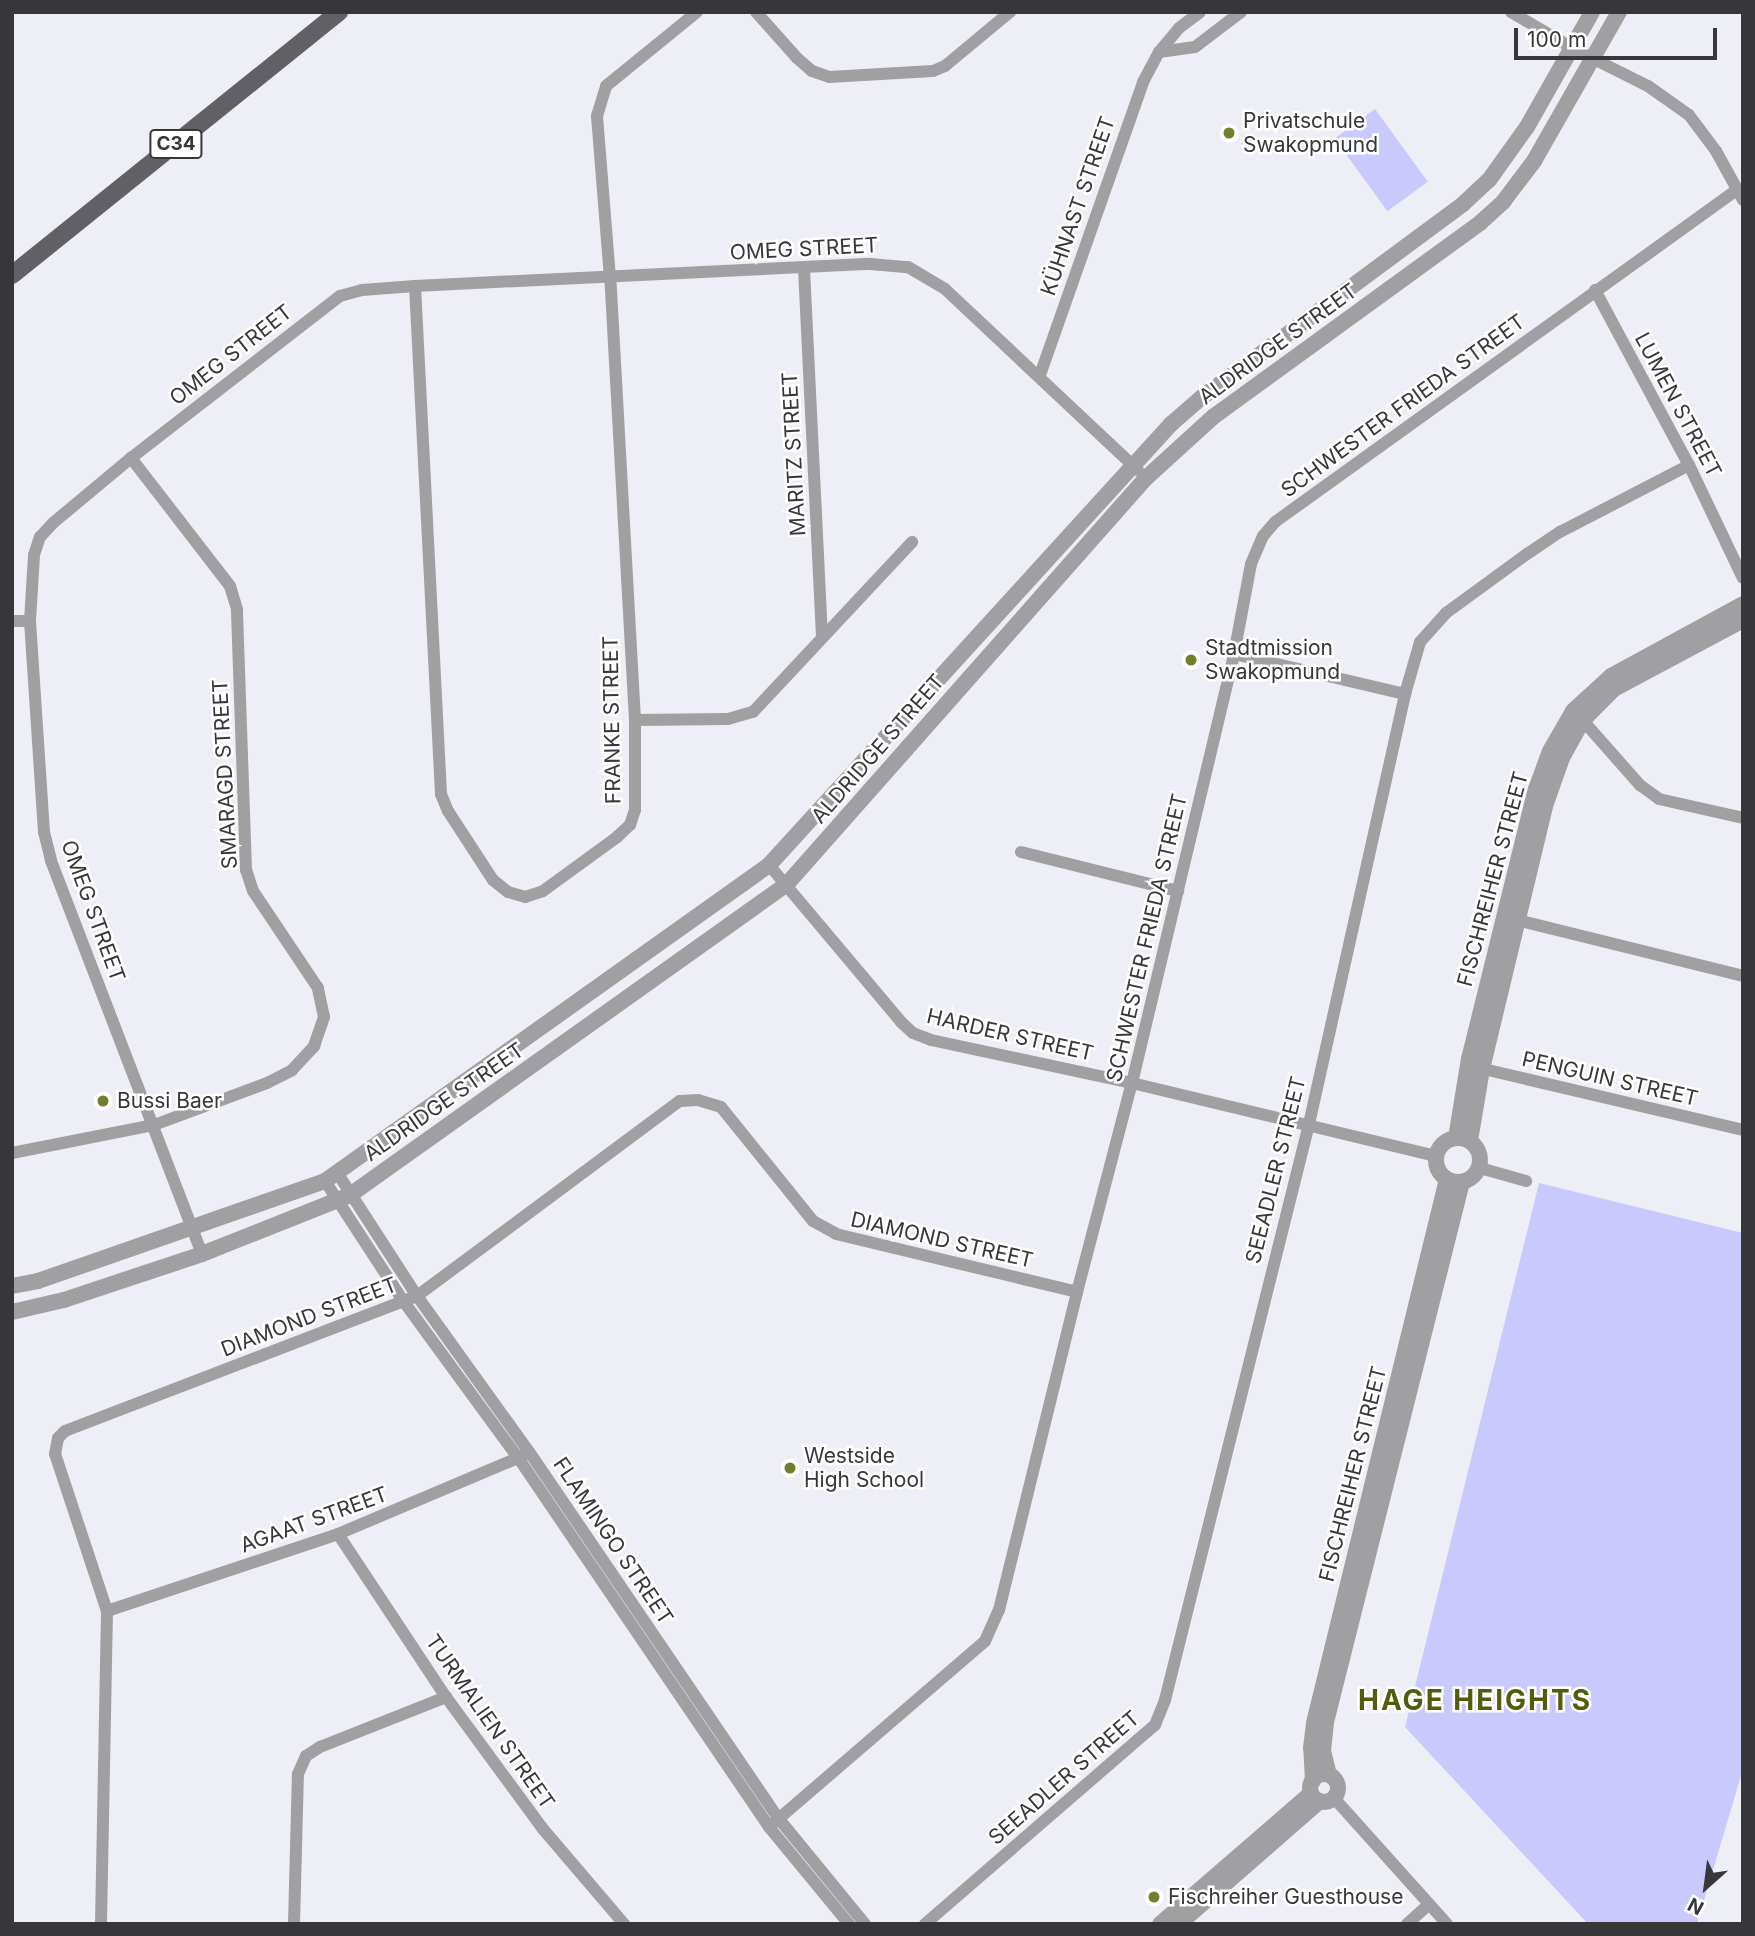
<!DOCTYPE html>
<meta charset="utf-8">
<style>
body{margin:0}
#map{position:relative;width:1755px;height:1936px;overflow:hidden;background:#eeeff6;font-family:Inter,sans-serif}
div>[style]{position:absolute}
.green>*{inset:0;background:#cac9fe;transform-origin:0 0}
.minor>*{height:12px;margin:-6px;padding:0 6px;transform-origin:6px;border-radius:6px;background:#a0a0a3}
.tertiary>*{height:16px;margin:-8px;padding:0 8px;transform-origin:8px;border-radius:8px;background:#a0a0a3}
.tertiary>.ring{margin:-8px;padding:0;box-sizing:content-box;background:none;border:16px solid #a0a0a3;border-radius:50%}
.primary>*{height:18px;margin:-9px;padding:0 9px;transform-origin:9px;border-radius:9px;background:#606065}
.dots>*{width:19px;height:19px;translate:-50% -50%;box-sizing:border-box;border:4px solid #fff;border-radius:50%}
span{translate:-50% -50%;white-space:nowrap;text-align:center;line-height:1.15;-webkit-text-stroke:5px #fff;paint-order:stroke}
.shield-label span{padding:2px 5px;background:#fff;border:2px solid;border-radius:5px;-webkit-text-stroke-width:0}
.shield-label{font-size:19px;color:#37373a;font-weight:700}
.poi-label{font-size:21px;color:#37373a}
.left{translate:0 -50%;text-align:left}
.street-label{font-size:21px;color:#37373a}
.district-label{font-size:28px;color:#515d0c;font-weight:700;letter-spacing:2px}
.frame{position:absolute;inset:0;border:14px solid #37373a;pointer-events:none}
.north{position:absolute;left:1671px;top:1852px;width:70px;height:70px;-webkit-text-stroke:5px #fff;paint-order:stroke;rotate:208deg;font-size:19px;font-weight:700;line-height:28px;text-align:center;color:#37373a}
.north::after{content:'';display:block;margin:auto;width:24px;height:32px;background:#37373a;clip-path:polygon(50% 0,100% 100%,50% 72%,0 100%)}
.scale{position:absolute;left:1514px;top:28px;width:203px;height:32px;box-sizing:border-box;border:4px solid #37373a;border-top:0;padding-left:9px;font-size:21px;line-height:24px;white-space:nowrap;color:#37373a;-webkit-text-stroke:5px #fff;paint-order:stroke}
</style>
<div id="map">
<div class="green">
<div style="left:1375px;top:109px;width:90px;height:50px;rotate:54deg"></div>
<div style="clip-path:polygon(1539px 1183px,1743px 1233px,1743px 1769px,1697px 1924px,1588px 1924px,1405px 1727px)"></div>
</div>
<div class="minor">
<div style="left:756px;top:12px;width:62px;rotate:48.3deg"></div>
<div style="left:797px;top:58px;width:20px;rotate:41deg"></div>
<div style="left:812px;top:71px;width:18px;rotate:19deg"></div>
<div style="left:829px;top:77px;width:104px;rotate:-3.3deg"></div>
<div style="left:933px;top:71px;width:13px;rotate:-23deg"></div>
<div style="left:945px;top:66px;width:85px;rotate:-39.7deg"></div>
<div style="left:1511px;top:12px;width:71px;rotate:30.5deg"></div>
<div style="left:1572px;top:48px;width:85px;rotate:26.6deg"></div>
<div style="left:1648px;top:86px;width:50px;rotate:35.3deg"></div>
<div style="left:1689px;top:115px;width:45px;rotate:53.1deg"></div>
<div style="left:1716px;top:151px;width:56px;rotate:61.1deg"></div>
<div style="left:1159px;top:52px;width:36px;rotate:-8deg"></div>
<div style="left:1195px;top:47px;width:58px;rotate:-37.3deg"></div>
<div style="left:804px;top:269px;width:368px;rotate:87.2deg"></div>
<div style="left:415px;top:286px;width:509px;rotate:87.07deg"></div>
<div style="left:441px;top:794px;width:18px;rotate:68deg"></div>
<div style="left:448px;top:811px;width:82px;rotate:56.9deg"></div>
<div style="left:493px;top:880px;width:19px;rotate:39deg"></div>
<div style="left:508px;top:892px;width:18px;rotate:16deg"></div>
<div style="left:525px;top:897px;width:19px;rotate:-18deg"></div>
<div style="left:543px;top:891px;width:92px;rotate:-36.1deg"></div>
<div style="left:617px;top:837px;width:18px;rotate:-43deg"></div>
<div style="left:630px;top:825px;width:16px;rotate:-72deg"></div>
<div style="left:635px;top:810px;width:90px;rotate:-90deg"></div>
<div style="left:635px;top:720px;width:443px;rotate:-93.2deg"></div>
<div style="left:610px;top:278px;width:163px;rotate:-94.6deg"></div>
<div style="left:597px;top:116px;width:31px;rotate:-73deg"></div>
<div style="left:606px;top:86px;width:117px;rotate:-39.1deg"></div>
<div style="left:1595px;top:290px;width:199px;rotate:61.8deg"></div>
<div style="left:1689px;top:465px;width:125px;rotate:64.5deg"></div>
<div style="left:1040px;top:375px;width:311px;rotate:-70.6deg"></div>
<div style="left:1143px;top:82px;width:34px;rotate:-62deg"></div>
<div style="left:1159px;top:52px;width:31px;rotate:-50deg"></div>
<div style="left:1179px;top:28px;width:26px;rotate:-37deg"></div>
<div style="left:12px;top:621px;width:18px"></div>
<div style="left:1234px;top:654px;width:176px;rotate:13.2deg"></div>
<div style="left:1578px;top:715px;width:94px;rotate:48.5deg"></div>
<div style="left:1640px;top:785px;width:24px;rotate:36deg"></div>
<div style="left:1659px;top:799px;width:86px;rotate:12.7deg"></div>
<div style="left:635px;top:720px;width:93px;rotate:-0.6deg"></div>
<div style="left:728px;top:719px;width:26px;rotate:-16deg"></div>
<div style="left:753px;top:712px;width:233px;rotate:-46.9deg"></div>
<div style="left:1021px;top:852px;width:162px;rotate:14deg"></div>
<div style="left:769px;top:865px;width:205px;rotate:49.9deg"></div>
<div style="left:901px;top:1022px;width:16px;rotate:43deg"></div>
<div style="left:913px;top:1033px;width:19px;rotate:21deg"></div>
<div style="left:931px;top:1040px;width:206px;rotate:12.1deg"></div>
<div style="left:1132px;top:1083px;width:313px;rotate:13.5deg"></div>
<div style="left:1509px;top:918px;width:241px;rotate:13.9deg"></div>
<div style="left:1475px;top:1067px;width:275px;rotate:13.2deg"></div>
<div style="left:12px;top:1153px;width:145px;rotate:-11.2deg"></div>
<div style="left:154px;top:1125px;width:121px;rotate:-20.4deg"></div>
<div style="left:267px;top:1083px;width:28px;rotate:-27deg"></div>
<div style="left:292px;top:1070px;width:33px;rotate:-47deg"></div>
<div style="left:314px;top:1046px;width:31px;rotate:-71deg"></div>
<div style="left:324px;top:1017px;width:30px;rotate:-102deg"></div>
<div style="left:318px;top:988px;width:117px;rotate:-123.8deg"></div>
<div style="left:253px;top:891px;width:22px;rotate:-108deg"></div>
<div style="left:246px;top:870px;width:261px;rotate:-92deg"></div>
<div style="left:237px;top:609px;width:24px;rotate:-107deg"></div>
<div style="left:230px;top:586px;width:162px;rotate:-127.7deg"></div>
<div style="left:1480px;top:1168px;width:48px;rotate:15.8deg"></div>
<div style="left:338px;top:1174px;width:145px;rotate:57.1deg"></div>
<div style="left:417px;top:1296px;width:193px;rotate:54.3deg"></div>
<div style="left:530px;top:1453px;width:443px;rotate:55.8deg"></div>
<div style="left:779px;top:1819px;width:136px;rotate:50.7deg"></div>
<div style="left:325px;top:1181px;width:145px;rotate:56.9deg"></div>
<div style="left:404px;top:1302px;width:195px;rotate:53.8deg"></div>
<div style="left:519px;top:1459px;width:445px;rotate:55.8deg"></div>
<div style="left:769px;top:1827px;width:126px;rotate:50.5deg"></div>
<div style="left:202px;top:1254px;width:422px;rotate:-111deg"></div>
<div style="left:51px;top:860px;width:29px;rotate:-104deg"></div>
<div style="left:44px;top:832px;width:211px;rotate:-93.8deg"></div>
<div style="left:30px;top:621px;width:66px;rotate:-86.5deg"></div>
<div style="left:34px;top:555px;width:19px;rotate:-72deg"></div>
<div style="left:40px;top:537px;width:19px;rotate:-47deg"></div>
<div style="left:53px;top:523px;width:102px;rotate:-39.8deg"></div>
<div style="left:131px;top:458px;width:264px;rotate:-37.8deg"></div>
<div style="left:340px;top:296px;width:23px;rotate:-15deg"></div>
<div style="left:362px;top:290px;width:53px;rotate:-4.3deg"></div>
<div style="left:415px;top:286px;width:456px;rotate:-2.8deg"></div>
<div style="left:870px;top:264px;width:38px;rotate:5deg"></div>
<div style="left:908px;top:267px;width:43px;rotate:30.7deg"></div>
<div style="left:945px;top:289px;width:265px;rotate:43.2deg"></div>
<div style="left:338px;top:1534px;width:196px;rotate:56.5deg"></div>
<div style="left:446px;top:1697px;width:164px;rotate:53.7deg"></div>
<div style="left:543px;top:1829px;width:125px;rotate:49.5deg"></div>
<div style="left:107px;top:1611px;width:243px;rotate:-18.4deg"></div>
<div style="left:338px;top:1534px;width:201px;rotate:-22.9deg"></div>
<div style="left:1334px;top:1798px;width:169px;rotate:48.1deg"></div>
<div style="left:769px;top:1827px;width:285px;rotate:-40.7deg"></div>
<div style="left:985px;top:1641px;width:34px;rotate:-66deg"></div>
<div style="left:999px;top:1610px;width:327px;rotate:-76.2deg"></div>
<div style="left:1077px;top:1292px;width:216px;rotate:-75.3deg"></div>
<div style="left:1132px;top:1083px;width:441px;rotate:-76.6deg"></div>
<div style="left:1234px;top:654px;width:92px;rotate:-79.3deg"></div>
<div style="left:1251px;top:564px;width:30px;rotate:-67deg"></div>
<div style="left:1263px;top:536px;width:18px;rotate:-49deg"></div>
<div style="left:1275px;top:522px;width:570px;rotate:-35.72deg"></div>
<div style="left:101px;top:1924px;width:313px;rotate:-88.9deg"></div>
<div style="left:107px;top:1611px;width:165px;rotate:-108.3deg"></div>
<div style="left:55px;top:1454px;width:16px;rotate:-79deg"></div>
<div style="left:58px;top:1438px;width:10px;rotate:-45deg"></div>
<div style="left:65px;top:1431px;width:377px;rotate:-21deg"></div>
<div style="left:417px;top:1296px;width:327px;rotate:-36.6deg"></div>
<div style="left:680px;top:1101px;width:18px;rotate:-3deg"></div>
<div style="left:698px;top:1100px;width:24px;rotate:17deg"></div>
<div style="left:721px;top:1107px;width:146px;rotate:51.1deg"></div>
<div style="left:813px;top:1221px;width:26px;rotate:29deg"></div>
<div style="left:836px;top:1234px;width:248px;rotate:13.5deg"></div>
<div style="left:294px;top:1924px;width:150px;rotate:-88.5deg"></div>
<div style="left:298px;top:1774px;width:20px;rotate:-66deg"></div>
<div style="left:306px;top:1756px;width:17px;rotate:-33deg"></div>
<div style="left:320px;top:1747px;width:136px;rotate:-21.6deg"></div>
<div style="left:925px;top:1924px;width:304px;rotate:-40.9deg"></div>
<div style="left:1155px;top:1725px;width:27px;rotate:-68deg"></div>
<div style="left:1165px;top:1700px;width:594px;rotate:-75.96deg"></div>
<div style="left:1309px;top:1124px;width:441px;rotate:-77.4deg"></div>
<div style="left:1405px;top:694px;width:54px;rotate:-73.9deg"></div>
<div style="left:1420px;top:642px;width:39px;rotate:-48deg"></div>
<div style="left:1446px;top:613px;width:100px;rotate:-36.1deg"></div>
<div style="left:1527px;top:554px;width:40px;rotate:-34deg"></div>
<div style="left:1560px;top:532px;width:145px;rotate:-27.4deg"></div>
<div style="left:1407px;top:1924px;width:30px;rotate:-42deg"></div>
</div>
<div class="tertiary">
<div class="ring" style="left:1436px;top:1138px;width:28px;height:28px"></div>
<div style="left:1456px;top:1138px;width:80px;rotate:-80.7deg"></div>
<div style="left:1469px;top:1059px;width:278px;rotate:-76.1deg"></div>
<div style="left:1536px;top:789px;width:40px;rotate:-69.8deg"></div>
<div style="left:1550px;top:751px;width:46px;rotate:-60.1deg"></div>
<div style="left:1573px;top:711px;width:52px;rotate:-42.6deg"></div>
<div style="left:1611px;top:676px;width:150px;rotate:-28.6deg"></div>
<div style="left:1470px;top:1141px;width:73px;rotate:-80.5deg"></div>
<div style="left:1482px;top:1069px;width:270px;rotate:-76.5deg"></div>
<div style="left:1545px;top:806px;width:51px;rotate:-70.5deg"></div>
<div style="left:1562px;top:758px;width:43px;rotate:-61.1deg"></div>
<div style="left:1583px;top:720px;width:44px;rotate:-45deg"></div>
<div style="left:1614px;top:689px;width:146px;rotate:-28.1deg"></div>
<div style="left:12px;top:1286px;width:26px;rotate:-11deg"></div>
<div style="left:38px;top:1281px;width:304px;rotate:-19.2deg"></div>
<div style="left:325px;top:1181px;width:545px;rotate:-35.44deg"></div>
<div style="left:769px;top:865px;width:597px;rotate:-47.65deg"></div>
<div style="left:1171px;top:424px;width:40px;rotate:-41deg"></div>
<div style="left:1201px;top:398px;width:326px;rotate:-36.5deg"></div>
<div style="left:1463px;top:204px;width:35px;rotate:-43deg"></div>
<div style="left:1489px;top:180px;width:65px;rotate:-54.4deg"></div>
<div style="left:1527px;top:127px;width:132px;rotate:-60.5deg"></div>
<div style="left:12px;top:1312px;width:53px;rotate:-13deg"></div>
<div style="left:64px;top:1300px;width:145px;rotate:-18.4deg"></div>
<div style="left:202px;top:1254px;width:159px;rotate:-21.7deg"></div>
<div style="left:350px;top:1195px;width:536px;rotate:-35.44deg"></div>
<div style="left:787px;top:884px;width:542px;rotate:-48.52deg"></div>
<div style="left:1146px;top:478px;width:91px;rotate:-42.3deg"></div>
<div style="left:1213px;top:417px;width:331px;rotate:-36deg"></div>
<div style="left:1481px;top:222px;width:30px;rotate:-42deg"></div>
<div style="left:1503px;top:202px;width:51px;rotate:-52.9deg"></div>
<div style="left:1534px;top:161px;width:172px;rotate:-60.3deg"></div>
<div class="ring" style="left:1310px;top:1774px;width:12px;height:12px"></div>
<div style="left:1329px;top:1775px;width:25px;rotate:-104deg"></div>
<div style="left:1323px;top:1751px;width:29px;rotate:-84deg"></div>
<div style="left:1326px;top:1722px;width:557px;rotate:-75.86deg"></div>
<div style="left:1313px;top:1781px;width:33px;rotate:-93deg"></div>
<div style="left:1311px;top:1748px;width:25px;rotate:-83deg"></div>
<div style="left:1314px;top:1723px;width:560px;rotate:-76.26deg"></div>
<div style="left:1160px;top:1924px;width:200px;rotate:-40.9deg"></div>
<div style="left:1179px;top:1924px;width:187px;rotate:-41.1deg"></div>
</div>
<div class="primary">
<div style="left:12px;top:275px;width:420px;rotate:-38.8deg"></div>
</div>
<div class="dots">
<div style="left:1229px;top:133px;background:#707f2c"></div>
<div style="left:1191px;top:660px;background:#707f2c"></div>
<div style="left:103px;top:1101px;background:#707f2c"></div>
<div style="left:790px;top:1468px;background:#707f2c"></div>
<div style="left:1154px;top:1897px;background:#707f2c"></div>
</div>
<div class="shield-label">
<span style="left:176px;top:144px">C34</span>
</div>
<div class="poi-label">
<span class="left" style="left:1243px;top:133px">Privatschule<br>Swakopmund</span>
<span class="left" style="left:1205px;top:660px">Stadtmission<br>Swakopmund</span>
<span class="left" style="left:117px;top:1101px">Bussi Baer</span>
<span class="left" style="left:804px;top:1468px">Westside<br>High School</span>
<span class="left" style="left:1168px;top:1897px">Fischreiher Guesthouse</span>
</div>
<div class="street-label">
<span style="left:1078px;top:206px;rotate:-71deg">KÜHNAST STREET</span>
<span style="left:804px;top:249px;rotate:-3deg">OMEG STREET</span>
<span style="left:1278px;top:344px;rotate:-36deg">ALDRIDGE STREET</span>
<span style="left:231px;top:355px;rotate:-38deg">OMEG STREET</span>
<span style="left:1678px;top:405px;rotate:62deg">LUMEN STREET</span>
<span style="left:1403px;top:406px;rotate:-36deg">SCHWESTER FRIEDA STREET</span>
<span style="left:794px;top:454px;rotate:-93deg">MARITZ STREET</span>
<span style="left:612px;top:720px;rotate:-91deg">FRANKE STREET</span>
<span style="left:878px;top:749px;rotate:-49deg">ALDRIDGE STREET</span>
<span style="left:225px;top:774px;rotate:-93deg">SMARAGD STREET</span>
<span style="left:1493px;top:879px;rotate:-75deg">FISCHREIHER STREET</span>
<span style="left:93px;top:911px;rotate:70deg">OMEG STREET</span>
<span style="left:1147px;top:938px;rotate:-77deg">SCHWESTER FRIEDA STREET</span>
<span style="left:1010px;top:1035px;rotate:13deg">HARDER STREET</span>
<span style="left:1610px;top:1079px;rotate:13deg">PENGUIN STREET</span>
<span style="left:444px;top:1102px;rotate:-35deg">ALDRIDGE STREET</span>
<span style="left:1276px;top:1170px;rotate:-76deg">SEEADLER STREET</span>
<span style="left:942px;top:1240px;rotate:13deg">DIAMOND STREET</span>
<span style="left:309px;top:1317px;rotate:-21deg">DIAMOND STREET</span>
<span style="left:1353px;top:1474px;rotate:-76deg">FISCHREIHER STREET</span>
<span style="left:314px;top:1520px;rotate:-20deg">AGAAT STREET</span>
<span style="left:613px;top:1541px;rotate:56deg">FLAMINGO STREET</span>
<span style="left:490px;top:1722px;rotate:55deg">TURMALIEN STREET</span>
<span style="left:1064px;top:1778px;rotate:-41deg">SEEADLER STREET</span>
</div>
<div class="district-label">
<span style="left:1475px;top:1700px">HAGE HEIGHTS</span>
</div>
<div class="frame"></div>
<div class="north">N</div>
<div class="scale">100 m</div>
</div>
